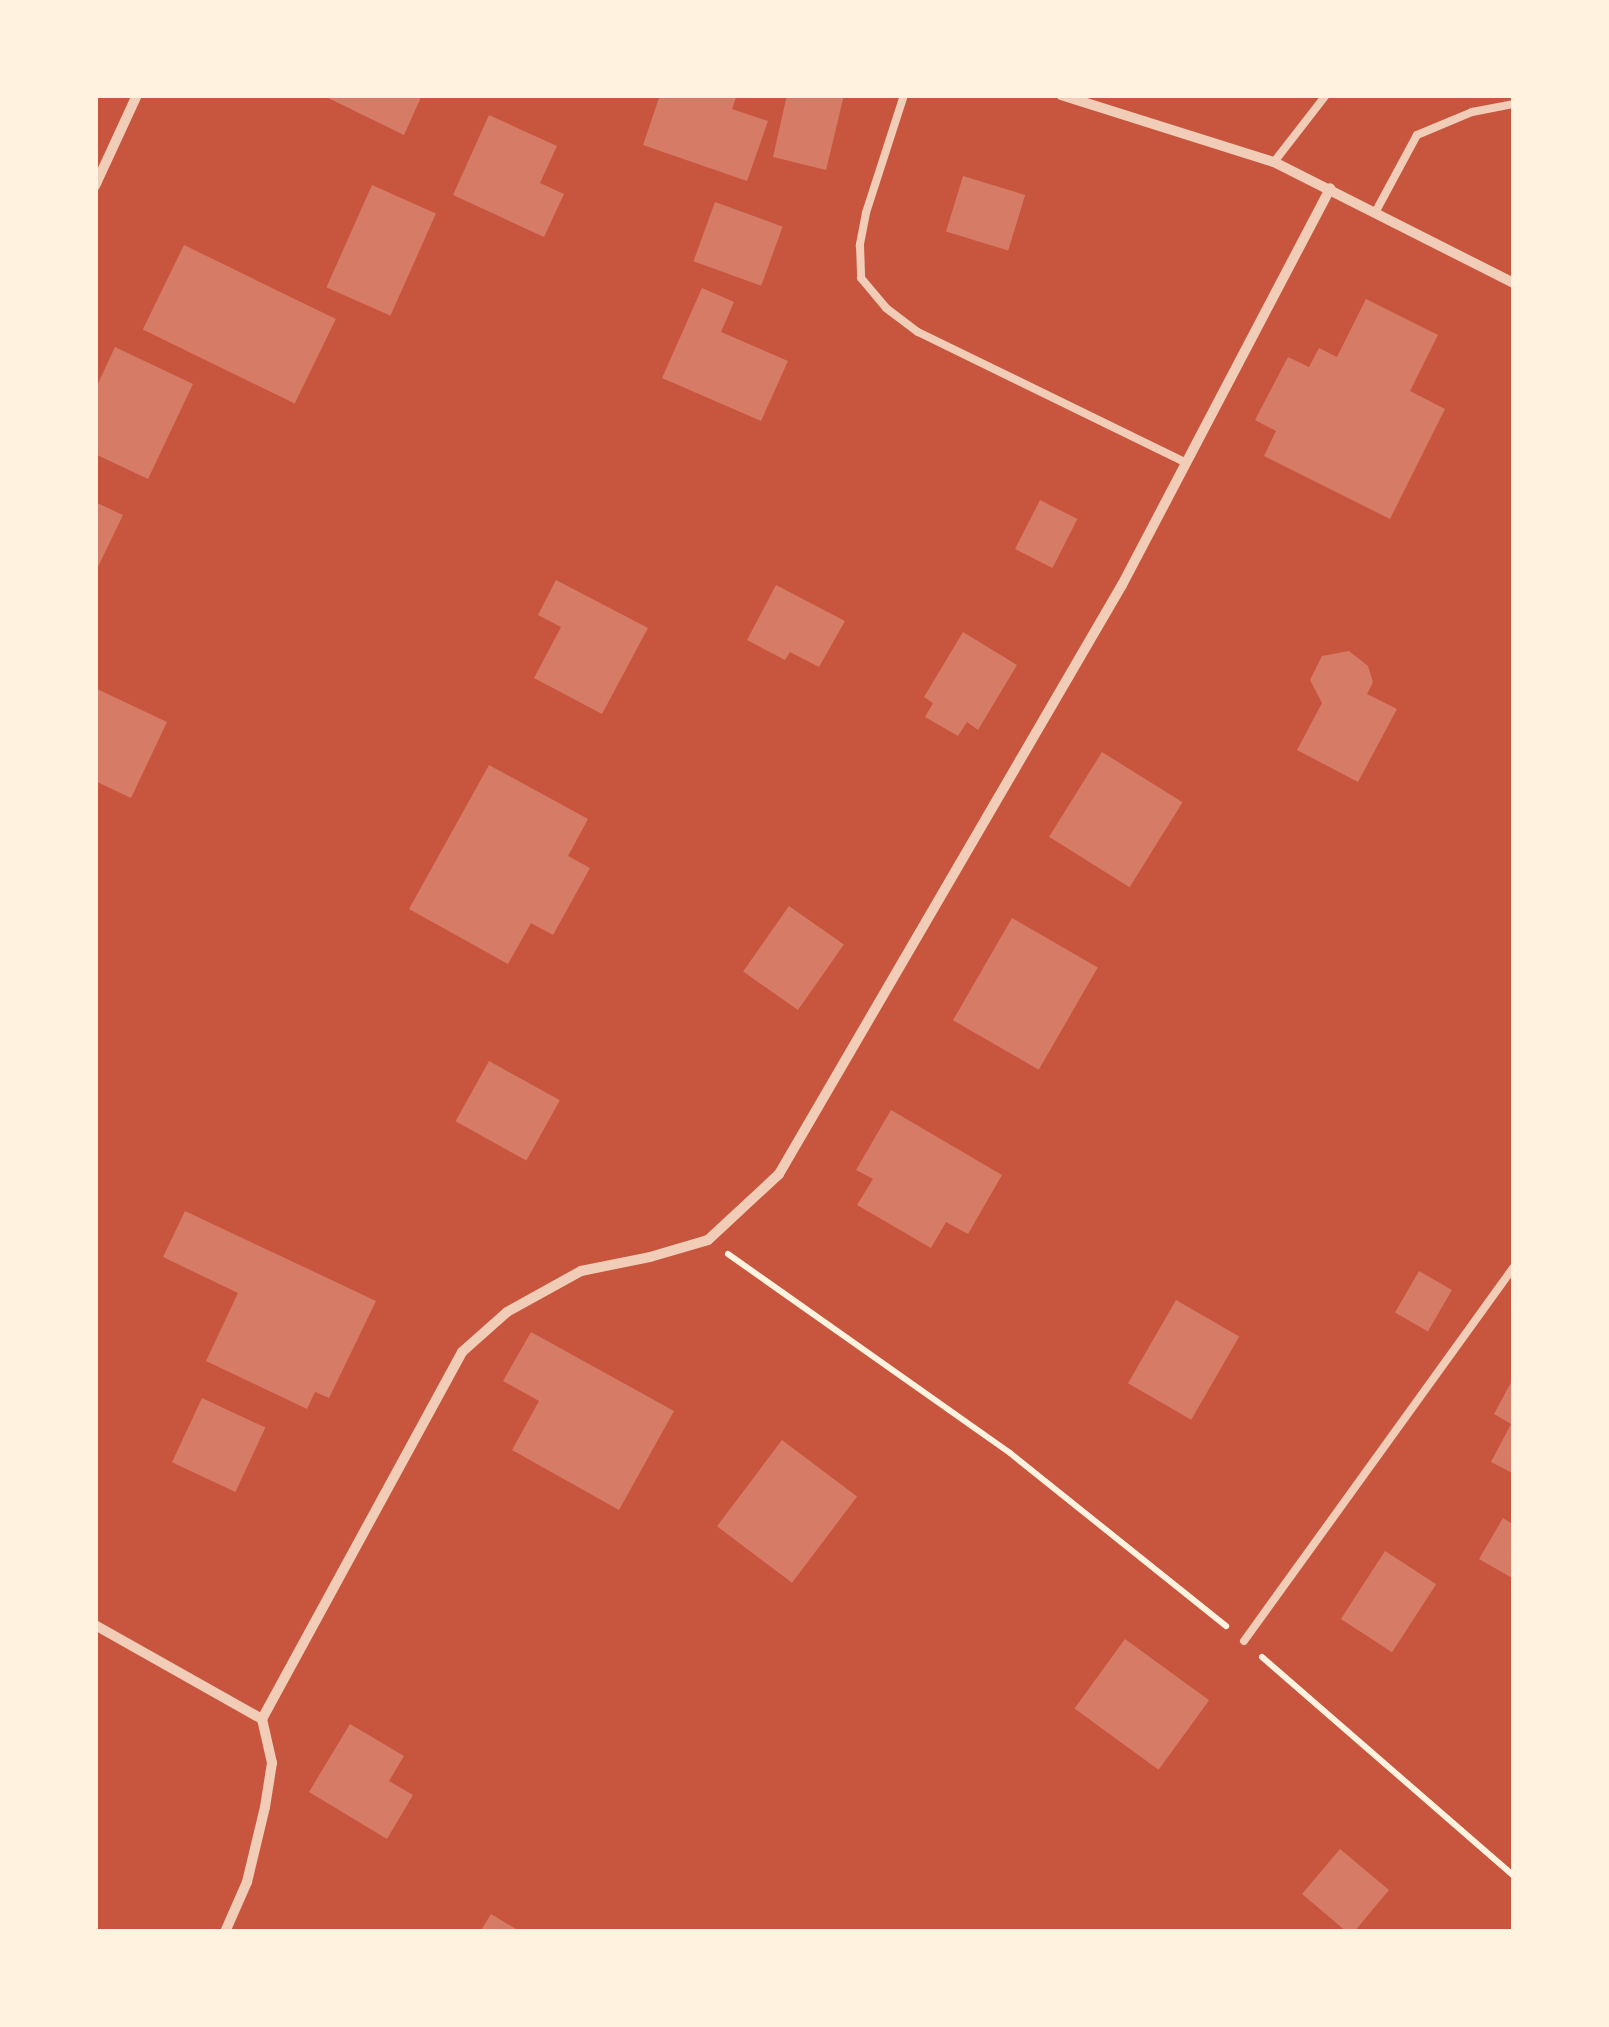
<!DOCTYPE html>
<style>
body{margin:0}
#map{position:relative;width:1609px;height:2027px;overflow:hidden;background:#c8553d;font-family:Merriweather,serif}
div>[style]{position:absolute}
.building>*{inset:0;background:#d67c66;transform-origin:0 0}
.path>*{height:6px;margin:-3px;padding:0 3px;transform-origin:3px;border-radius:3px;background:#fff3e0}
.service>*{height:8px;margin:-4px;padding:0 4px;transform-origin:4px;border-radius:4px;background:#f1ccb7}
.minor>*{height:10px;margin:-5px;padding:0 5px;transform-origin:5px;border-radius:5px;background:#f1ccb7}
span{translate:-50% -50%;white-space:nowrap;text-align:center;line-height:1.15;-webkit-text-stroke:10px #fff3e0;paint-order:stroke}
.frame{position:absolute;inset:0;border:98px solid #fff3e0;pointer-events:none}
</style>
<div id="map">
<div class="building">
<div style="clip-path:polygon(322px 95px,422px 95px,404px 135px)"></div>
<div style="clip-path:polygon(660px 95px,737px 95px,732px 109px,768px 121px,747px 181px,643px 145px)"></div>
<div style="clip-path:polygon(787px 95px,844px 95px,826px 170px,773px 157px)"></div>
<div style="clip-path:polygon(489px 115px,557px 146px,540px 183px,564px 194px,544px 237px,453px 195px)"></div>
<div style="left:963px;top:176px;width:65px;height:58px;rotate:17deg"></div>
<div style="left:372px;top:185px;width:70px;height:112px;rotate:24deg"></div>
<div style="left:715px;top:202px;width:72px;height:63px;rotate:20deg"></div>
<div style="left:184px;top:245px;width:169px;height:94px;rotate:26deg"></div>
<div style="clip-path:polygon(702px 288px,734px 302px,721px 332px,788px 361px,761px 421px,662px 378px)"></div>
<div style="clip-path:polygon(1366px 299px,1438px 335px,1410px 391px,1445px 409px,1390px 519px,1264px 456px,1276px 431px,1255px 420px,1288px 357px,1309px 367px,1319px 348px,1337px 357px)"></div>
<div style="clip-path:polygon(115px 347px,193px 384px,148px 479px,95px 454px,95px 390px)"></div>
<div style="left:1040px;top:500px;width:42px;height:55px;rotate:27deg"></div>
<div style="clip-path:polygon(95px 502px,123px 515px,95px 573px)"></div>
<div style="clip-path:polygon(556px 580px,648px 628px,602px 714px,534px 678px,561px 627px,538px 615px)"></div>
<div style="clip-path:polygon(776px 585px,845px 621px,819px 667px,790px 652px,785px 660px,747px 640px)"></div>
<div style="clip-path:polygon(963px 632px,1017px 665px,978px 730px,967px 722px,958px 736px,925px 717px,933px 703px,924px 697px)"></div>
<div style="clip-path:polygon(1349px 651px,1368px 666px,1373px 682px,1367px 694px,1397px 709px,1358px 782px,1297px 750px,1322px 703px,1310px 680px,1322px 656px)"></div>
<div style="clip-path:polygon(95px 688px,167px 722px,131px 798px,95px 781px)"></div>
<div style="left:1102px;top:752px;width:95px;height:100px;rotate:32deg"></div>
<div style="clip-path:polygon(489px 765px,588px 819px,568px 856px,590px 868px,553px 935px,531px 923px,508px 964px,409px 909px)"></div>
<div style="left:789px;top:906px;width:67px;height:80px;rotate:35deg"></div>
<div style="left:1012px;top:918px;width:99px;height:118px;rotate:30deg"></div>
<div style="left:489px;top:1061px;width:81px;height:69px;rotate:29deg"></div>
<div style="clip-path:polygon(891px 1110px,1002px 1175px,968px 1234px,946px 1222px,931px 1248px,857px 1205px,873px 1179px,856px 1170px)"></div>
<div style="clip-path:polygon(185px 1211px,376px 1301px,329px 1398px,315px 1392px,307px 1409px,206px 1361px,238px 1293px,163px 1257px)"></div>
<div style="left:1419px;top:1271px;width:38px;height:48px;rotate:30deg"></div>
<div style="left:1176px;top:1300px;width:73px;height:96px;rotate:30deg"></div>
<div style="clip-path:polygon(531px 1332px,674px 1411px,619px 1510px,512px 1450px,539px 1401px,503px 1381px)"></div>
<div style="clip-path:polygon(1514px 1377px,1514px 1474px,1491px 1462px,1511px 1424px,1494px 1414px)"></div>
<div style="left:202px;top:1398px;width:70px;height:71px;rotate:25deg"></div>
<div style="left:782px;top:1440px;width:94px;height:108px;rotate:37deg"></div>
<div style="clip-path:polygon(1503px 1518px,1514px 1525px,1514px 1579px,1479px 1559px)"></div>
<div style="left:1385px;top:1551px;width:61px;height:81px;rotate:33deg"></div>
<div style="left:1125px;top:1639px;width:104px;height:86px;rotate:36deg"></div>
<div style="clip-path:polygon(350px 1724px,404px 1756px,389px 1781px,413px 1795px,387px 1839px,309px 1792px)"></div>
<div style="clip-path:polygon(1340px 1849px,1389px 1890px,1354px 1932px,1347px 1932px,1302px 1894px)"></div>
<div style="clip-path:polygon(491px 1914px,521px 1932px,480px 1932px)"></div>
</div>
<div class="path">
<div style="left:728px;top:1254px;width:345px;rotate:35.2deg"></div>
<div style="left:1010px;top:1453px;width:277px;rotate:38.7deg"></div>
<div style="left:1262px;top:1657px;width:334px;rotate:41deg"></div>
</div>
<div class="service">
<div style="left:904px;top:95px;width:124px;rotate:107.9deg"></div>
<div style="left:866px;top:213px;width:33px;rotate:101deg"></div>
<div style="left:860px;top:245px;width:33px;rotate:88deg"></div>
<div style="left:861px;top:278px;width:39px;rotate:50deg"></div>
<div style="left:886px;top:308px;width:40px;rotate:37deg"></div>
<div style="left:918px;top:332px;width:298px;rotate:26deg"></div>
<div style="left:1274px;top:162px;width:85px;rotate:-52.2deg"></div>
<div style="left:1376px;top:211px;width:86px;rotate:-61.7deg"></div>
<div style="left:1417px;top:135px;width:60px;rotate:-22.7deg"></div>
<div style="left:1472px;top:112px;width:43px;rotate:-10.8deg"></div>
<div style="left:1244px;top:1641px;width:461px;rotate:-54.2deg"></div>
</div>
<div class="minor">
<div style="left:1061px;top:95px;width:223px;rotate:17.5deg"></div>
<div style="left:1274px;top:162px;width:269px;rotate:26.8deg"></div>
<div style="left:95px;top:186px;width:100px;rotate:-65.2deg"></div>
<div style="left:95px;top:1625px;width:192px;rotate:29.4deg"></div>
<div style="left:262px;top:1719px;width:418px;rotate:-61.4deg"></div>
<div style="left:462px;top:1352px;width:60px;rotate:-41.6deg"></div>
<div style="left:507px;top:1312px;width:85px;rotate:-29deg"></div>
<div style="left:581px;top:1271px;width:70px;rotate:-11.5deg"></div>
<div style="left:650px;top:1257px;width:60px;rotate:-16.3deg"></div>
<div style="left:708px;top:1240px;width:97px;rotate:-42.9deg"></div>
<div style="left:779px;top:1174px;width:682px;rotate:-59.79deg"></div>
<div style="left:1122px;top:585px;width:448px;rotate:-62.3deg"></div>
<div style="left:225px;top:1932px;width:55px;rotate:-66.3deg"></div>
<div style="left:247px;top:1882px;width:77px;rotate:-76.5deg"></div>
<div style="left:265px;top:1807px;width:45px;rotate:-81deg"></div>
<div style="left:272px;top:1763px;width:45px;rotate:-102.8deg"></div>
</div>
<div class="frame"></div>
</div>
